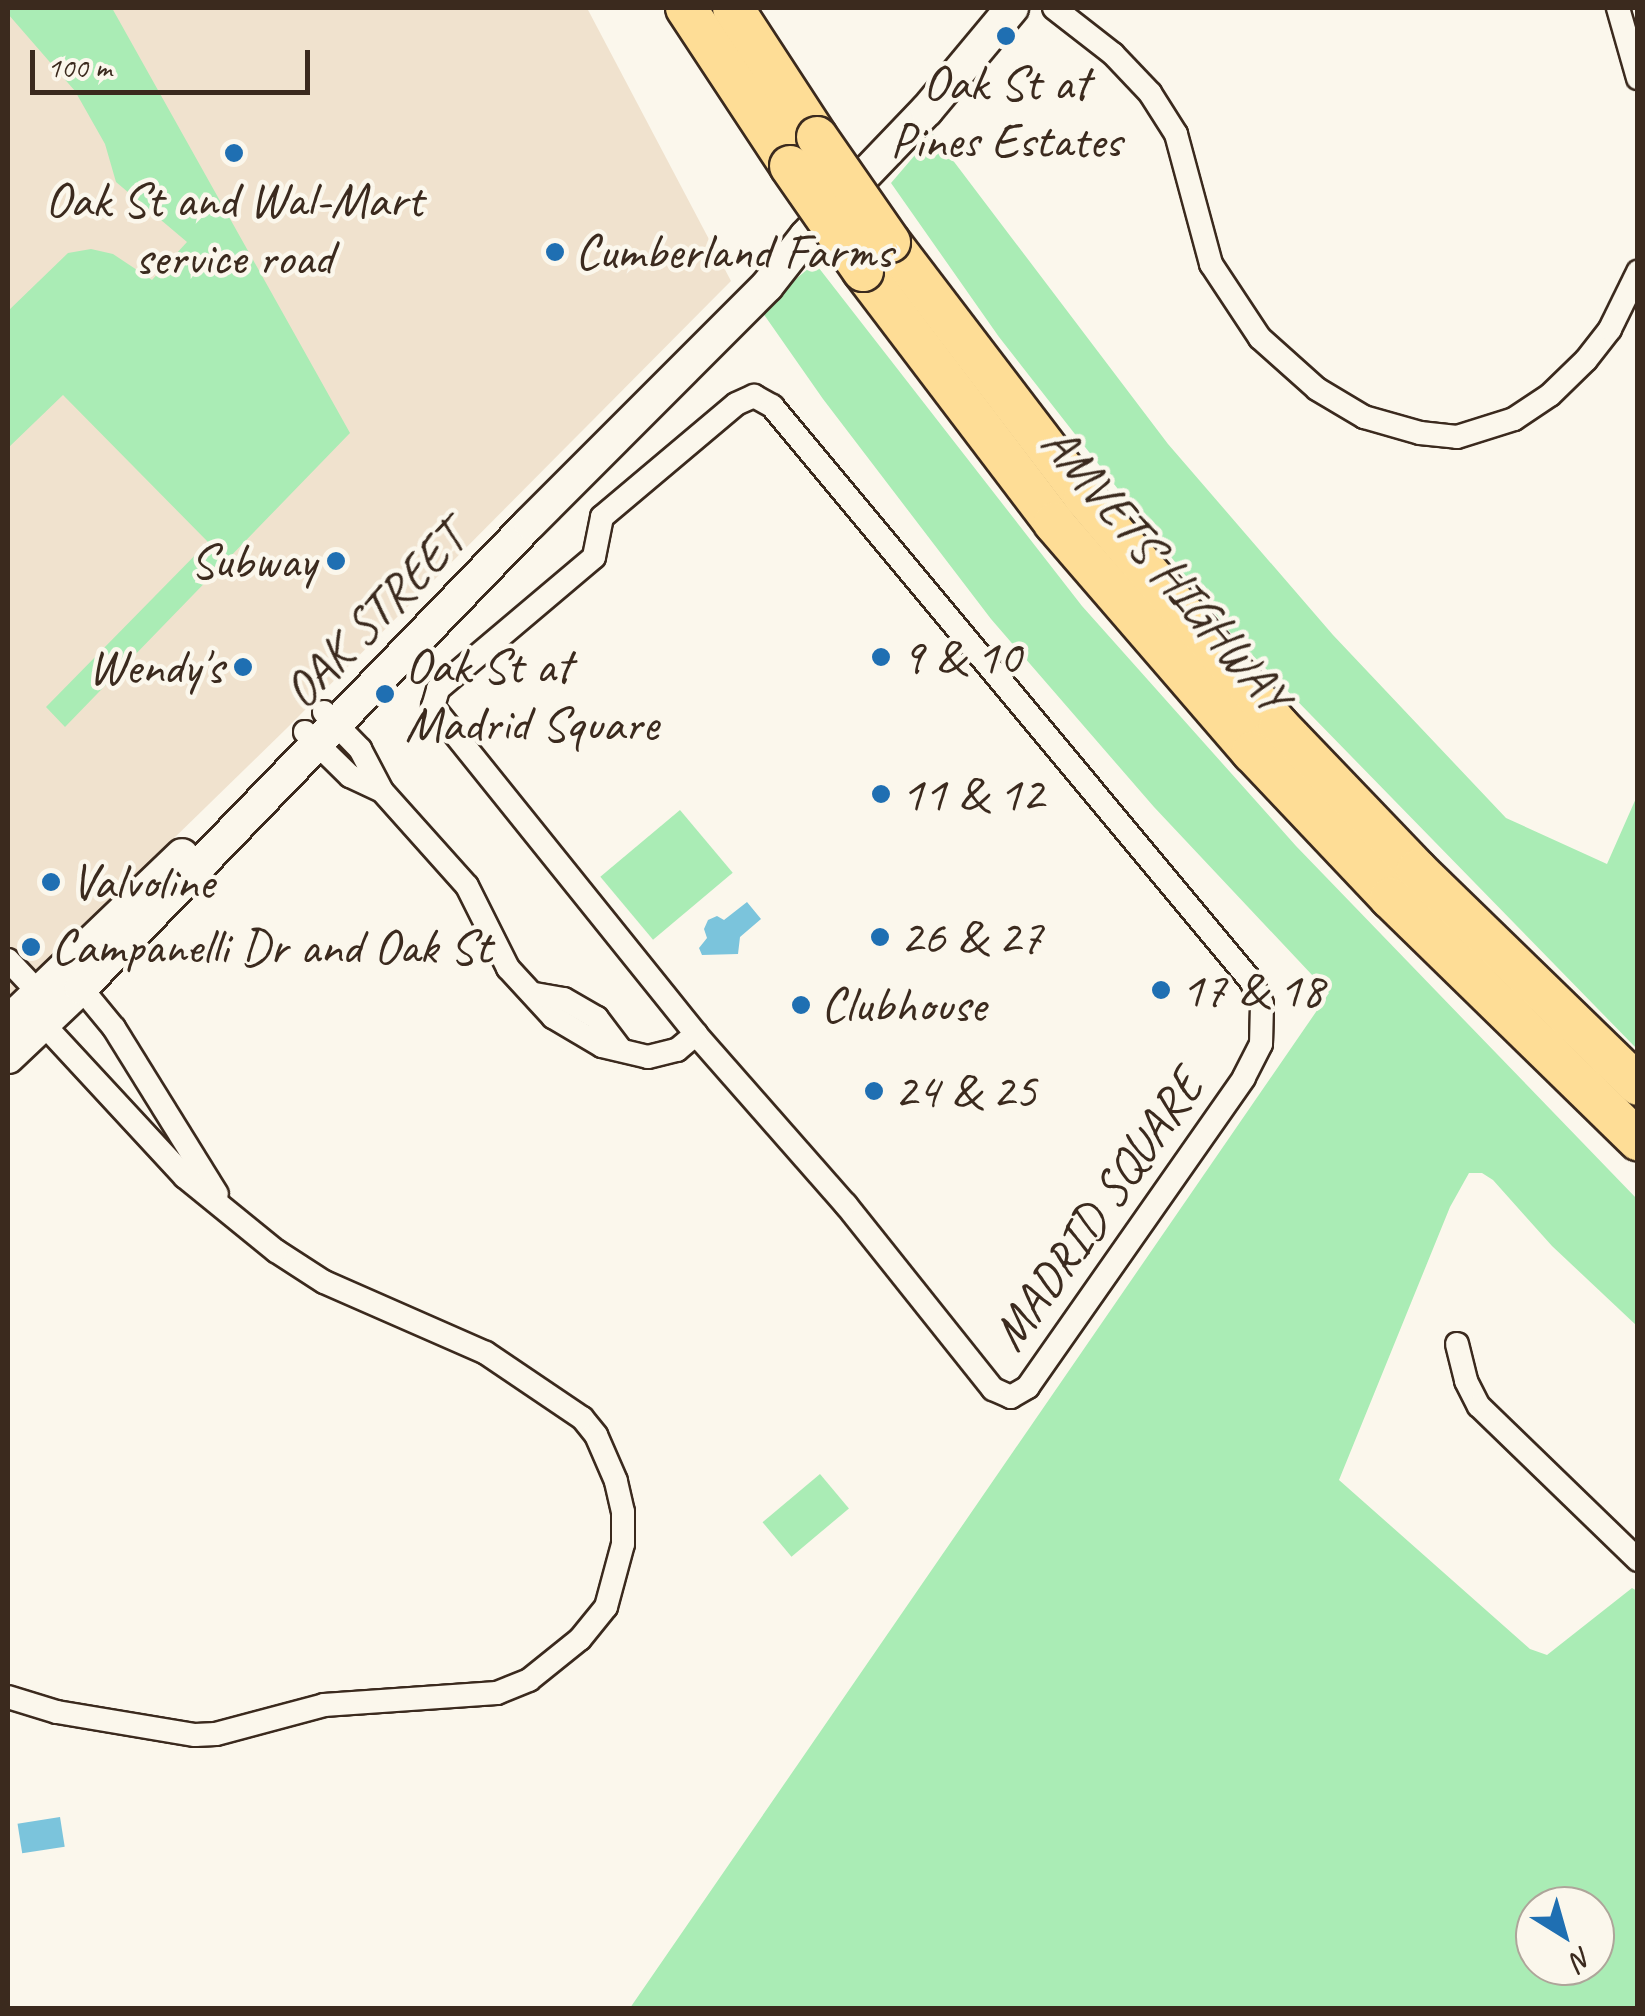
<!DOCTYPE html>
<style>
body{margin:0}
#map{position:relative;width:1645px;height:2016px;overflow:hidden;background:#fbf7ec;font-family:Caveat,sans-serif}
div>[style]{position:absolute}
.built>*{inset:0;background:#f0e2ce}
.green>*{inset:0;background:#aaecb5;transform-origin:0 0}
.water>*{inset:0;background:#7bc4dc;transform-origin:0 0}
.roads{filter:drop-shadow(2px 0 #3b2a1e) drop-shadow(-2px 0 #3b2a1e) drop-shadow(0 2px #3b2a1e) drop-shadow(0 -2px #3b2a1e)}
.street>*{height:22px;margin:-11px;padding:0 11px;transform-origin:11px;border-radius:11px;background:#fbf7ec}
.secondary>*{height:32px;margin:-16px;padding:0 16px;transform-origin:16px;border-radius:16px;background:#fbf7ec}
.highway>*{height:40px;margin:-20px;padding:0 20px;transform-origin:20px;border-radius:20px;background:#fedd96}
.bridges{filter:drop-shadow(2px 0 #3b2a1e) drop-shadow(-2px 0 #3b2a1e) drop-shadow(0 2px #3b2a1e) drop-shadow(0 -2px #3b2a1e)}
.highway-bridge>*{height:40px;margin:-20px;padding:0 20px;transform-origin:20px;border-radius:20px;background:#fedd96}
.dots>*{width:28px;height:28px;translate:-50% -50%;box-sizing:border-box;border:5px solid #fbf7ec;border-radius:50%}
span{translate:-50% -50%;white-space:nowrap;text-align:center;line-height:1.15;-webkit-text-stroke:9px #fbf7ec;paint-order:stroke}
.poi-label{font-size:50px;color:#3b2a1e}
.left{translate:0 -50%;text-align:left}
.right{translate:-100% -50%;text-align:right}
.street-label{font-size:50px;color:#3b2a1e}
.frame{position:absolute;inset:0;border:10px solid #3b2a1e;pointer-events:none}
.north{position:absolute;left:1515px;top:1886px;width:100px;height:100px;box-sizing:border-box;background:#fbf7ec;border:2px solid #aea59a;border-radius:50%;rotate:143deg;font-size:28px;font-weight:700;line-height:40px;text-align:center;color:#3b2a1e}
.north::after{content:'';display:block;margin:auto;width:35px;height:45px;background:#1f6fb2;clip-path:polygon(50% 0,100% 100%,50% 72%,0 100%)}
.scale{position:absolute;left:30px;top:50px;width:280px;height:45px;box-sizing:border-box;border:5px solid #3b2a1e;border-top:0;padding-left:12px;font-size:30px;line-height:35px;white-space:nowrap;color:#3b2a1e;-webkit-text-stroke:8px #fbf7ec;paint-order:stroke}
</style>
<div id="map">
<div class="built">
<div style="clip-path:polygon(8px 8px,587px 8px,731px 281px,287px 728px,8px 1000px)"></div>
</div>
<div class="green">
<div style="clip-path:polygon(8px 8px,112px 8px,350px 433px,65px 727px,46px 707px,208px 542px,63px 395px,8px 448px,8px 311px,68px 253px,91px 249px,113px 254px,152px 280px,187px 242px,116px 182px,105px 144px,75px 91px,8px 14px)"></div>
<div style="clip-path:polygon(933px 134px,1168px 444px,1333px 635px,1506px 818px,1607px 864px,1637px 796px,1637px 1049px,1229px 631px,999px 337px,891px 183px)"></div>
<div style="clip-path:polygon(evenodd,815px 263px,1082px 606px,1296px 846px,1637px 1199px,1637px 1326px,1552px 1246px,1493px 1180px,1482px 1173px,1469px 1173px,1450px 1207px,1339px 1480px,1530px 1649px,1547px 1655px,1632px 1588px,1637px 1591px,1637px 2008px,630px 2008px,1329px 993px,1154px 807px,991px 619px,823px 399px,760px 309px,815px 263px,1535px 1906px,1595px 1906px,1595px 1966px,1535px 1966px,1535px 1906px)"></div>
<div style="left:680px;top:810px;width:82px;height:104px;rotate:50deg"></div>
<div style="left:820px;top:1474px;width:45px;height:75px;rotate:50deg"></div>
</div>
<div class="water">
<div style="clip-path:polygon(747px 902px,761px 919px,740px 937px,738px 954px,702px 955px,699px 948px,707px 938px,704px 929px,708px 920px,717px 916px,724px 920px)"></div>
<div style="left:60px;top:1817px;width:30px;height:43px;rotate:81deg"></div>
</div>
<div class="roads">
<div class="street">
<div style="left:1054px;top:8px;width:75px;rotate:37.9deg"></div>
<div style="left:1113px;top:54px;width:54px;rotate:46.5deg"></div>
<div style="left:1150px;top:93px;width:49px;rotate:57.6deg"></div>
<div style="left:1176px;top:134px;width:135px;rotate:74.9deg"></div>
<div style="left:1211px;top:264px;width:89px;rotate:56.5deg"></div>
<div style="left:1260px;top:338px;width:76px;rotate:41.8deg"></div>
<div style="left:1317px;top:389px;width:55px;rotate:30.8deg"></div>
<div style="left:1364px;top:417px;width:58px;rotate:15.9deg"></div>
<div style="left:1420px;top:433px;width:37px;rotate:6deg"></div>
<div style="left:1457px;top:437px;width:60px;rotate:-17.5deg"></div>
<div style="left:1514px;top:419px;width:43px;rotate:-33.7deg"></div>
<div style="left:1550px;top:395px;width:50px;rotate:-44.2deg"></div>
<div style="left:1586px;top:360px;width:39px;rotate:-52deg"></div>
<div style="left:1610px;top:329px;width:64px;rotate:-63.8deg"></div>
<div style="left:1618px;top:8px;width:73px;rotate:74.1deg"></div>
<div style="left:754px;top:396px;width:21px;rotate:29deg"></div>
<div style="left:772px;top:406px;width:748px;rotate:50.2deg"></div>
<div style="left:1251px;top:981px;width:25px;rotate:64deg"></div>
<div style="left:1262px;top:1004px;width:40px;rotate:91.4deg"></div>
<div style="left:1261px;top:1044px;width:38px;rotate:117deg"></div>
<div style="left:1244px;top:1078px;width:377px;rotate:125deg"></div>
<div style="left:1028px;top:1387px;width:20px;rotate:150deg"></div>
<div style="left:1011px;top:1397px;width:20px;rotate:-156deg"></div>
<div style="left:993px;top:1389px;width:236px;rotate:-128.6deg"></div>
<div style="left:846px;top:1205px;width:227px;rotate:-131.3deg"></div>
<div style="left:696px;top:1034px;width:420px;rotate:-128.8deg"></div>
<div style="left:433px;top:707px;width:19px;rotate:-74deg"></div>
<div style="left:438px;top:689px;width:204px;rotate:-40.2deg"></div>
<div style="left:594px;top:557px;width:41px;rotate:-78.7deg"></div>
<div style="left:602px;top:517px;width:175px;rotate:-40.1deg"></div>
<div style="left:736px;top:404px;width:20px;rotate:-24deg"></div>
<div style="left:324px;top:712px;width:52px;rotate:45.8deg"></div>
<div style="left:360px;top:749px;width:47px;rotate:62.4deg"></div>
<div style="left:382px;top:791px;width:127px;rotate:48.2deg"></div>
<div style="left:467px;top:886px;width:92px;rotate:63.4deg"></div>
<div style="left:508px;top:968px;width:67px;rotate:47.4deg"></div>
<div style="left:553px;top:1017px;width:57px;rotate:30.6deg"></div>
<div style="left:602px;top:1046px;width:47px;rotate:13.4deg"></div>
<div style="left:648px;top:1057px;width:30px;rotate:-14deg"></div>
<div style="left:677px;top:1050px;width:25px;rotate:-40deg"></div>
<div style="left:305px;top:732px;width:63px;rotate:44.4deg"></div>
<div style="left:350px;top:776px;width:33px;rotate:25deg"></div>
<div style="left:8px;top:960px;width:45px;rotate:46.8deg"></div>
<div style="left:70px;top:989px;width:11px;rotate:-5deg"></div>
<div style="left:81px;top:988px;width:52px;rotate:50.5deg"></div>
<div style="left:114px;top:1028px;width:195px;rotate:58.2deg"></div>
<div style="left:535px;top:994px;width:29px;rotate:10deg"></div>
<div style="left:564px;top:999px;width:38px;rotate:30deg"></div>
<div style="left:597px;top:1018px;width:38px;rotate:53deg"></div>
<div style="left:1457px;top:1344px;width:38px;rotate:76deg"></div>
<div style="left:1466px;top:1381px;width:28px;rotate:63deg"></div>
<div style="left:1479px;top:1406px;width:221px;rotate:44.1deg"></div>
<div style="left:8px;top:1697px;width:51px;rotate:17deg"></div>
<div style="left:57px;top:1712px;width:140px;rotate:9.5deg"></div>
<div style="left:195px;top:1735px;width:21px;rotate:-3deg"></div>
<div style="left:216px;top:1734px;width:112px;rotate:-15deg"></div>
<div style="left:324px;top:1705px;width:173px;rotate:-4deg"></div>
<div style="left:497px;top:1693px;width:35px;rotate:-22deg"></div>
<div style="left:529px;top:1680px;width:65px;rotate:-38.8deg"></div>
<div style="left:580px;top:1639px;width:41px;rotate:-50.9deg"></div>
<div style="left:606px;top:1607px;width:65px;rotate:-74.9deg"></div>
<div style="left:623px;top:1544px;width:32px;rotate:-90deg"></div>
<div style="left:623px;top:1512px;width:32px;rotate:-103deg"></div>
<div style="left:616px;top:1481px;width:50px;rotate:-113.5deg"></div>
<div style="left:596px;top:1435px;width:22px;rotate:-129deg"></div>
<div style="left:582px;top:1418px;width:116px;rotate:-145.9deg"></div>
<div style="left:486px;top:1353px;width:177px;rotate:-156.3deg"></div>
<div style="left:324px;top:1282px;width:57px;rotate:-147.1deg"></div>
<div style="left:276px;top:1251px;width:117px;rotate:-140.9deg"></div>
<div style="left:185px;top:1177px;width:207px;rotate:-132.8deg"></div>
<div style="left:44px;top:1025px;width:15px;rotate:-98deg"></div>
</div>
<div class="secondary">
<div style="left:8px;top:1022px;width:241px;rotate:-43.8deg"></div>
<div style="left:8px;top:1057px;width:100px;rotate:-43.4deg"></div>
<div style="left:81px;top:988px;width:646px;rotate:-46deg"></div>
<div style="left:530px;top:523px;width:335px;rotate:-45deg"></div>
<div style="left:767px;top:286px;width:63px;rotate:-52deg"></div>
<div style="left:806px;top:236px;width:175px;rotate:-46.2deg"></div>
<div style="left:927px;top:110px;width:133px;rotate:-50.2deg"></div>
</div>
<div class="highway">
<div style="left:686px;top:8px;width:189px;rotate:56.6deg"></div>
<div style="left:733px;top:8px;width:154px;rotate:56.9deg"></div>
<div style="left:890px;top:242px;width:320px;rotate:52.7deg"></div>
<div style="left:1084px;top:497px;width:301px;rotate:49.6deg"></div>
<div style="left:1279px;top:726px;width:199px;rotate:46.2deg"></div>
<div style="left:1417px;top:870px;width:308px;rotate:44.2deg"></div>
<div style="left:863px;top:271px;width:316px;rotate:52.8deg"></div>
<div style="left:1054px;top:523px;width:303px;rotate:49.2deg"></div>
<div style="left:1252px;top:752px;width:201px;rotate:46.6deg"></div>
<div style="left:1390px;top:898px;width:347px;rotate:44.3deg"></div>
</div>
</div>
<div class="bridges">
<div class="highway-bridge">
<div style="left:817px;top:137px;width:128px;rotate:55.2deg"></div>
<div style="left:790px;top:166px;width:128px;rotate:55.2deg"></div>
</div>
</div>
<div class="dots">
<div style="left:1006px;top:36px;background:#1f6fb2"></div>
<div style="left:234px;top:153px;background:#1f6fb2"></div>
<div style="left:555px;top:252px;background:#1f6fb2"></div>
<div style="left:336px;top:561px;background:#1f6fb2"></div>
<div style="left:881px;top:657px;background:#1f6fb2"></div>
<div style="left:243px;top:667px;background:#1f6fb2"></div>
<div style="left:385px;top:694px;background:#1f6fb2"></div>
<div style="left:881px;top:794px;background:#1f6fb2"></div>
<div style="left:51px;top:882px;background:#1f6fb2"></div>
<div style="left:880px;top:937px;background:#1f6fb2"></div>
<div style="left:31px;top:947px;background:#1f6fb2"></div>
<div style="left:1161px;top:990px;background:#1f6fb2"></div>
<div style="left:801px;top:1005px;background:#1f6fb2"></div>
<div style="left:874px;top:1091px;background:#1f6fb2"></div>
</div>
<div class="poi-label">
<span style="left:1006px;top:111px">Oak St at<br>Pines Estates</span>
<span style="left:234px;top:228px">Oak St and Wal-Mart<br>service road</span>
<span class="left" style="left:575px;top:252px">Cumberland Farms</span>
<span class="right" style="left:316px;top:561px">Subway</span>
<span class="left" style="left:901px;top:657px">9 &amp; 10</span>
<span class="left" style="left:405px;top:694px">Oak St at<br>Madrid Square</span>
<span class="right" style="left:223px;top:667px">Wendy's</span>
<span class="left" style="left:901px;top:794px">11 &amp; 12</span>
<span class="left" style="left:71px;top:882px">Valvoline</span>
<span class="left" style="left:900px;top:937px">26 &amp; 27</span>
<span class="left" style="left:51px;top:947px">Campanelli Dr and Oak St</span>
<span class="left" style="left:1181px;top:990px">17 &amp; 18</span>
<span class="left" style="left:821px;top:1005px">Clubhouse</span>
<span class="left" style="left:894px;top:1091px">24 &amp; 25</span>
</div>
<div class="street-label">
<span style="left:1166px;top:569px;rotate:50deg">AMVETS HIGHWAY</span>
<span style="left:374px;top:615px;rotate:-46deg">OAK STREET</span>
<span style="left:1097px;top:1210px;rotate:-55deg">MADRID SQUARE</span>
</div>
<div class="frame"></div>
<div class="north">N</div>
<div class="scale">100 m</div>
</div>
